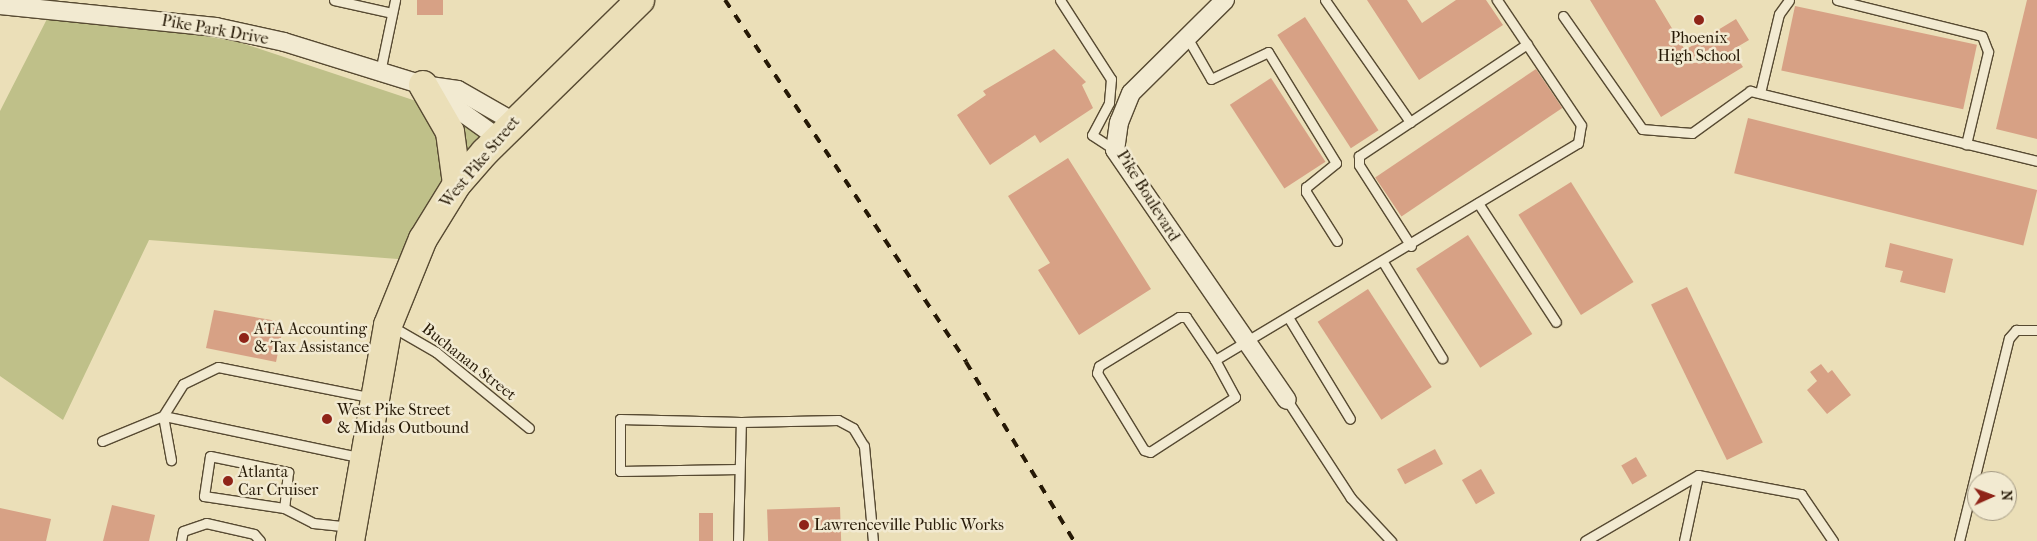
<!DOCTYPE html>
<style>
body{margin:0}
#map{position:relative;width:2037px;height:541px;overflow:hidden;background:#ebdfb8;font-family:"IM FELL French Canon",serif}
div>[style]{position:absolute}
.green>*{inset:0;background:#bfc089}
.building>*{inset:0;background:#d7a185;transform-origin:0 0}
.roads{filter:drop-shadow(1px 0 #574a32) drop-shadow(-1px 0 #574a32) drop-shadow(0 1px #574a32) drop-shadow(0 -1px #574a32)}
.service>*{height:9px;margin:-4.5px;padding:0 4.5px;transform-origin:4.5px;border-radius:4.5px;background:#f2ead1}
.minor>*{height:18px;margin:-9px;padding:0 9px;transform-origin:9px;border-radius:9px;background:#f2ead1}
.primary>*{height:28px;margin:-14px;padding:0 14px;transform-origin:14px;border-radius:14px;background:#ebdfb8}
.rail>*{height:4px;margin-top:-2px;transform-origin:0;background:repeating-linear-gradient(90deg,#261906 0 9px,transparent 0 18px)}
.dots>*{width:14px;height:14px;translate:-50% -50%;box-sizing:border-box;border:2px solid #f2ead1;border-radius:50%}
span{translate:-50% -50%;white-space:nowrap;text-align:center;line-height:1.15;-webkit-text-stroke:5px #f2ead1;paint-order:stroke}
.street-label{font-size:16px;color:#261906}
.poi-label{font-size:16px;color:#261906}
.left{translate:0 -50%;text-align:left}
.north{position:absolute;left:1967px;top:471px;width:50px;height:50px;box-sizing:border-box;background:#f2ead1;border:1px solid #a09680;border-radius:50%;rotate:88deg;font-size:14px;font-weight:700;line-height:20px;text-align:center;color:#261906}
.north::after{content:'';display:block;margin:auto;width:18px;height:22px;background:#8f2418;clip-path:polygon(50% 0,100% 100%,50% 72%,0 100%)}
</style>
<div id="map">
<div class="green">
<div style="clip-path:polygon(48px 17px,179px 22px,488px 125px,411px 260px,149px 240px,63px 420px,0 376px,0 111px)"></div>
</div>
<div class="building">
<div style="left:417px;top:0;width:26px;height:15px"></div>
<div style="clip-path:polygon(1367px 0,1407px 0,1422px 23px,1456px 0,1486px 0,1503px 25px,1419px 80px)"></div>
<div style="clip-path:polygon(1590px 0,1655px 0,1685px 50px,1736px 19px,1749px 40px,1732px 50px,1743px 67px,1661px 117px)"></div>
<div style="clip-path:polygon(2027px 0,2037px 0,2037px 139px,1996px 129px)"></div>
<div style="left:1795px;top:6px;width:186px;height:66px;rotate:12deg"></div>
<div style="left:1305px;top:17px;width:135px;height:33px;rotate:57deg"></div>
<div style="clip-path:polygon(1054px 49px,1086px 82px,1082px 85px,1093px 108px,1040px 143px,1035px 135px,990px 165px,957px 115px,986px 95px,983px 91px)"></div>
<div style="left:1536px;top:69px;width:47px;height:194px;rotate:56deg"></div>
<div style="left:1271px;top:78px;width:100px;height:49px;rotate:57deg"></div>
<div style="left:1748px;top:118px;width:298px;height:57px;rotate:14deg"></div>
<div style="clip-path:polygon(1068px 158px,1151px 289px,1079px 335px,1038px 270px,1050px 263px,1008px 196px)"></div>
<div style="left:1571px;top:182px;width:118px;height:62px;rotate:58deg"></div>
<div style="left:1468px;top:235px;width:118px;height:62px;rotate:57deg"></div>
<div style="clip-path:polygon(1890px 243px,1953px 259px,1945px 293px,1900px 282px,1903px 271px,1885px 267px)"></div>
<div style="left:1687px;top:287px;width:173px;height:40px;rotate:64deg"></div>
<div style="left:1368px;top:289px;width:117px;height:60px;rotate:57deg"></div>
<div style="clip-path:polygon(214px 310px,277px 321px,283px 328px,276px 362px,206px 348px)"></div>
<div style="clip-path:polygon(1821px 364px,1828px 373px,1832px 370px,1851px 395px,1827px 414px,1807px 390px,1817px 381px,1810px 372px)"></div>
<div style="left:1435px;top:449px;width:17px;height:43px;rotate:62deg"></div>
<div style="left:1636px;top:457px;width:22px;height:17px;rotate:60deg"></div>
<div style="left:1481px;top:469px;width:28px;height:22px;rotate:60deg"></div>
<div style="clip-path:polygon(112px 505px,155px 515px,149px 541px,103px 541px)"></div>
<div style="left:840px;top:507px;width:34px;height:73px;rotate:88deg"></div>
<div style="clip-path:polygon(0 508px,51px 519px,46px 541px,0 541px)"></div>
<div style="left:699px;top:513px;width:14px;height:28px"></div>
</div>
<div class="roads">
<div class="service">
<div style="left:334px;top:0;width:59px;rotate:12.6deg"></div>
<div style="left:1060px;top:0;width:94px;rotate:57.2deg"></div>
<div style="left:1111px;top:79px;width:24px;rotate:95deg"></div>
<div style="left:1109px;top:103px;width:36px;rotate:118deg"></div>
<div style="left:1092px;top:135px;width:27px;rotate:33deg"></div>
<div style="left:1325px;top:0;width:149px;rotate:55.1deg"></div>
<div style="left:1837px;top:0;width:149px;rotate:13.9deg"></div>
<div style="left:1982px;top:36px;width:17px;rotate:69deg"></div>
<div style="left:1988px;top:52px;width:95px;rotate:103.4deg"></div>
<div style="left:1563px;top:16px;width:138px;rotate:55deg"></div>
<div style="left:1642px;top:129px;width:50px;rotate:4.6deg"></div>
<div style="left:1692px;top:133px;width:72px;rotate:-35.9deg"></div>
<div style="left:1750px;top:91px;width:295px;rotate:13.7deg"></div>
<div style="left:1188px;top:39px;width:46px;rotate:60.1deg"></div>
<div style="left:1211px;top:79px;width:63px;rotate:-25.3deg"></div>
<div style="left:1268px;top:52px;width:130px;rotate:58.5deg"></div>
<div style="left:1336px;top:163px;width:38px;rotate:141deg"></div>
<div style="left:1306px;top:187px;width:5px;rotate:90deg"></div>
<div style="left:1306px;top:192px;width:58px;rotate:57.7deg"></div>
<div style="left:380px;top:72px;width:74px;rotate:-78.2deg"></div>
<div style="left:1760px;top:93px;width:81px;rotate:-76.5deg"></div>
<div style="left:1779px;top:14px;width:17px;rotate:-54deg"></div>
<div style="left:1478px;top:203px;width:142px;rotate:56.8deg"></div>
<div style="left:1411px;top:246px;width:96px;rotate:-122.7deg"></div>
<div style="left:1359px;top:165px;width:9px;rotate:-90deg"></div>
<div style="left:1359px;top:156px;width:202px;rotate:-33.7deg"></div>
<div style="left:1383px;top:262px;width:113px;rotate:58.4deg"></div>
<div style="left:1288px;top:317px;width:119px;rotate:58.7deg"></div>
<div style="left:391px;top:326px;width:52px;rotate:30deg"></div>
<div style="left:436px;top:352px;width:120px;rotate:39.3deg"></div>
<div style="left:1215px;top:360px;width:42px;rotate:61.6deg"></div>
<div style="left:1235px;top:397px;width:101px;rotate:147.1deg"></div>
<div style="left:1150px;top:452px;width:6px;rotate:-162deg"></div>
<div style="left:1144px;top:450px;width:90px;rotate:-121.4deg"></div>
<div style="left:1097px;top:373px;width:7px;rotate:-74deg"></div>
<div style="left:1099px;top:366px;width:94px;rotate:-31.5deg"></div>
<div style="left:1179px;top:317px;width:7px"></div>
<div style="left:1186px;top:317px;width:52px;rotate:56deg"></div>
<div style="left:1215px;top:360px;width:423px;rotate:-30.9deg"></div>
<div style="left:1578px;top:143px;width:18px;rotate:-81deg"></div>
<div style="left:1581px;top:125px;width:151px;rotate:-123.9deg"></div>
<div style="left:1287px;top:400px;width:117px;rotate:56.9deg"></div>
<div style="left:1351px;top:498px;width:59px;rotate:47.1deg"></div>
<div style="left:102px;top:441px;width:66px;rotate:-22.3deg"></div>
<div style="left:163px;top:416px;width:45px;rotate:79.7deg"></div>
<div style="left:363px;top:458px;width:204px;rotate:-168.1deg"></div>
<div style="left:163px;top:416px;width:38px;rotate:-58deg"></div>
<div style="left:183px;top:384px;width:39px;rotate:-26deg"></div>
<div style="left:218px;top:367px;width:158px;rotate:11.3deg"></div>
<div style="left:739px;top:469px;width:119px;rotate:179deg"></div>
<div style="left:620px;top:471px;width:52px;rotate:-90deg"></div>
<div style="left:620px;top:419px;width:121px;rotate:1.4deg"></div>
<div style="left:284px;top:508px;width:81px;rotate:-171.5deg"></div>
<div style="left:204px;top:496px;width:40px;rotate:-81.5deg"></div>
<div style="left:210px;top:456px;width:80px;rotate:11.6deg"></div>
<div style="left:288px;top:472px;width:36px;rotate:96deg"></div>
<div style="left:284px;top:508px;width:33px;rotate:27deg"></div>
<div style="left:313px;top:523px;width:36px;rotate:6deg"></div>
<div style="left:181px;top:541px;width:10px;rotate:-79deg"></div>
<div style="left:183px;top:531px;width:24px;rotate:-19deg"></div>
<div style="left:206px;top:523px;width:49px;rotate:12.9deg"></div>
<div style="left:254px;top:534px;width:9px;rotate:49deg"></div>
<div style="left:738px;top:541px;width:119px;rotate:-88.6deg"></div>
<div style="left:741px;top:422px;width:97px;rotate:-1.2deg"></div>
<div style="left:838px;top:420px;width:17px;rotate:28deg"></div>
<div style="left:853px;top:428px;width:21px;rotate:59deg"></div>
<div style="left:864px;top:446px;width:95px;rotate:84.6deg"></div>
<div style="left:1585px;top:541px;width:131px;rotate:-30.3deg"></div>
<div style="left:1698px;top:475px;width:105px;rotate:10.5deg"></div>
<div style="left:1801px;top:494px;width:57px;rotate:55.8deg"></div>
<div style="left:1684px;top:541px;width:67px;rotate:-78deg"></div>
<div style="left:1959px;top:541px;width:209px;rotate:-76.2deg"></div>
<div style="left:2009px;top:338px;width:11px;rotate:-49deg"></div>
<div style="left:2016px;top:330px;width:21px"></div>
</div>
<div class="minor">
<div style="left:1225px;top:0;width:132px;rotate:135.3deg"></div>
<div style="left:1131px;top:93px;width:31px;rotate:112deg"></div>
<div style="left:1119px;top:122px;width:28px;rotate:98deg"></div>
<div style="left:1115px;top:150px;width:303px;rotate:55.5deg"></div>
<div style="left:0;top:5px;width:217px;rotate:5.8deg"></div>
<div style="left:216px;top:27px;width:70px;rotate:12.4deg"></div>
<div style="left:284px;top:42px;width:145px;rotate:17.2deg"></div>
<div style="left:423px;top:85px;width:35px;rotate:8deg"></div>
<div style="left:458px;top:90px;width:64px;rotate:29.7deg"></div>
<div style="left:428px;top:88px;width:86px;rotate:35.5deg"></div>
</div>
<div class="primary">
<div style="left:423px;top:85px;width:54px;rotate:60.1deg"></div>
<div style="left:450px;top:132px;width:52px;rotate:82.3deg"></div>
<div style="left:350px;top:541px;width:219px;rotate:-80deg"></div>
<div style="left:388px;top:325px;width:93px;rotate:-67.9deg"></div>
<div style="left:423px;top:239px;width:65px;rotate:-58.3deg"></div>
<div style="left:457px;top:184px;width:43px;rotate:-48.8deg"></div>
<div style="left:485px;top:152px;width:217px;rotate:-44.4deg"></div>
</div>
</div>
<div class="rail">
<div style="left:725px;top:0;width:435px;rotate:56.3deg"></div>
<div style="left:966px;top:362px;width:209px;rotate:58.9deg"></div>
</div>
<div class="dots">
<div style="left:1699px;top:20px;background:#8f2418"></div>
<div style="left:244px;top:338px;background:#8f2418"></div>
<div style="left:327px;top:419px;background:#8f2418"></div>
<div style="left:228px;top:481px;background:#8f2418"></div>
<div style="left:804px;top:525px;background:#8f2418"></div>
</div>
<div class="street-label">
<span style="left:215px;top:30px;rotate:10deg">Pike Park Drive</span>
<span style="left:480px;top:162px;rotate:-50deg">West Pike Street</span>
<span style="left:1148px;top:196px;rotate:58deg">Pike Boulevard</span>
<span style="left:469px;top:362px;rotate:38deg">Buchanan Street</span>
</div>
<div class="poi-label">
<span style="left:1699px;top:47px">Phoenix<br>High School</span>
<span class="left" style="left:254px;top:338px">ATA Accounting<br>&amp; Tax Assistance</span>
<span class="left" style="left:337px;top:419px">West Pike Street<br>&amp; Midas Outbound</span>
<span class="left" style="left:238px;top:481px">Atlanta<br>Car Cruiser</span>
<span class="left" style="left:814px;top:525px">Lawrenceville Public Works</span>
</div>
<div class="north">N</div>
</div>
